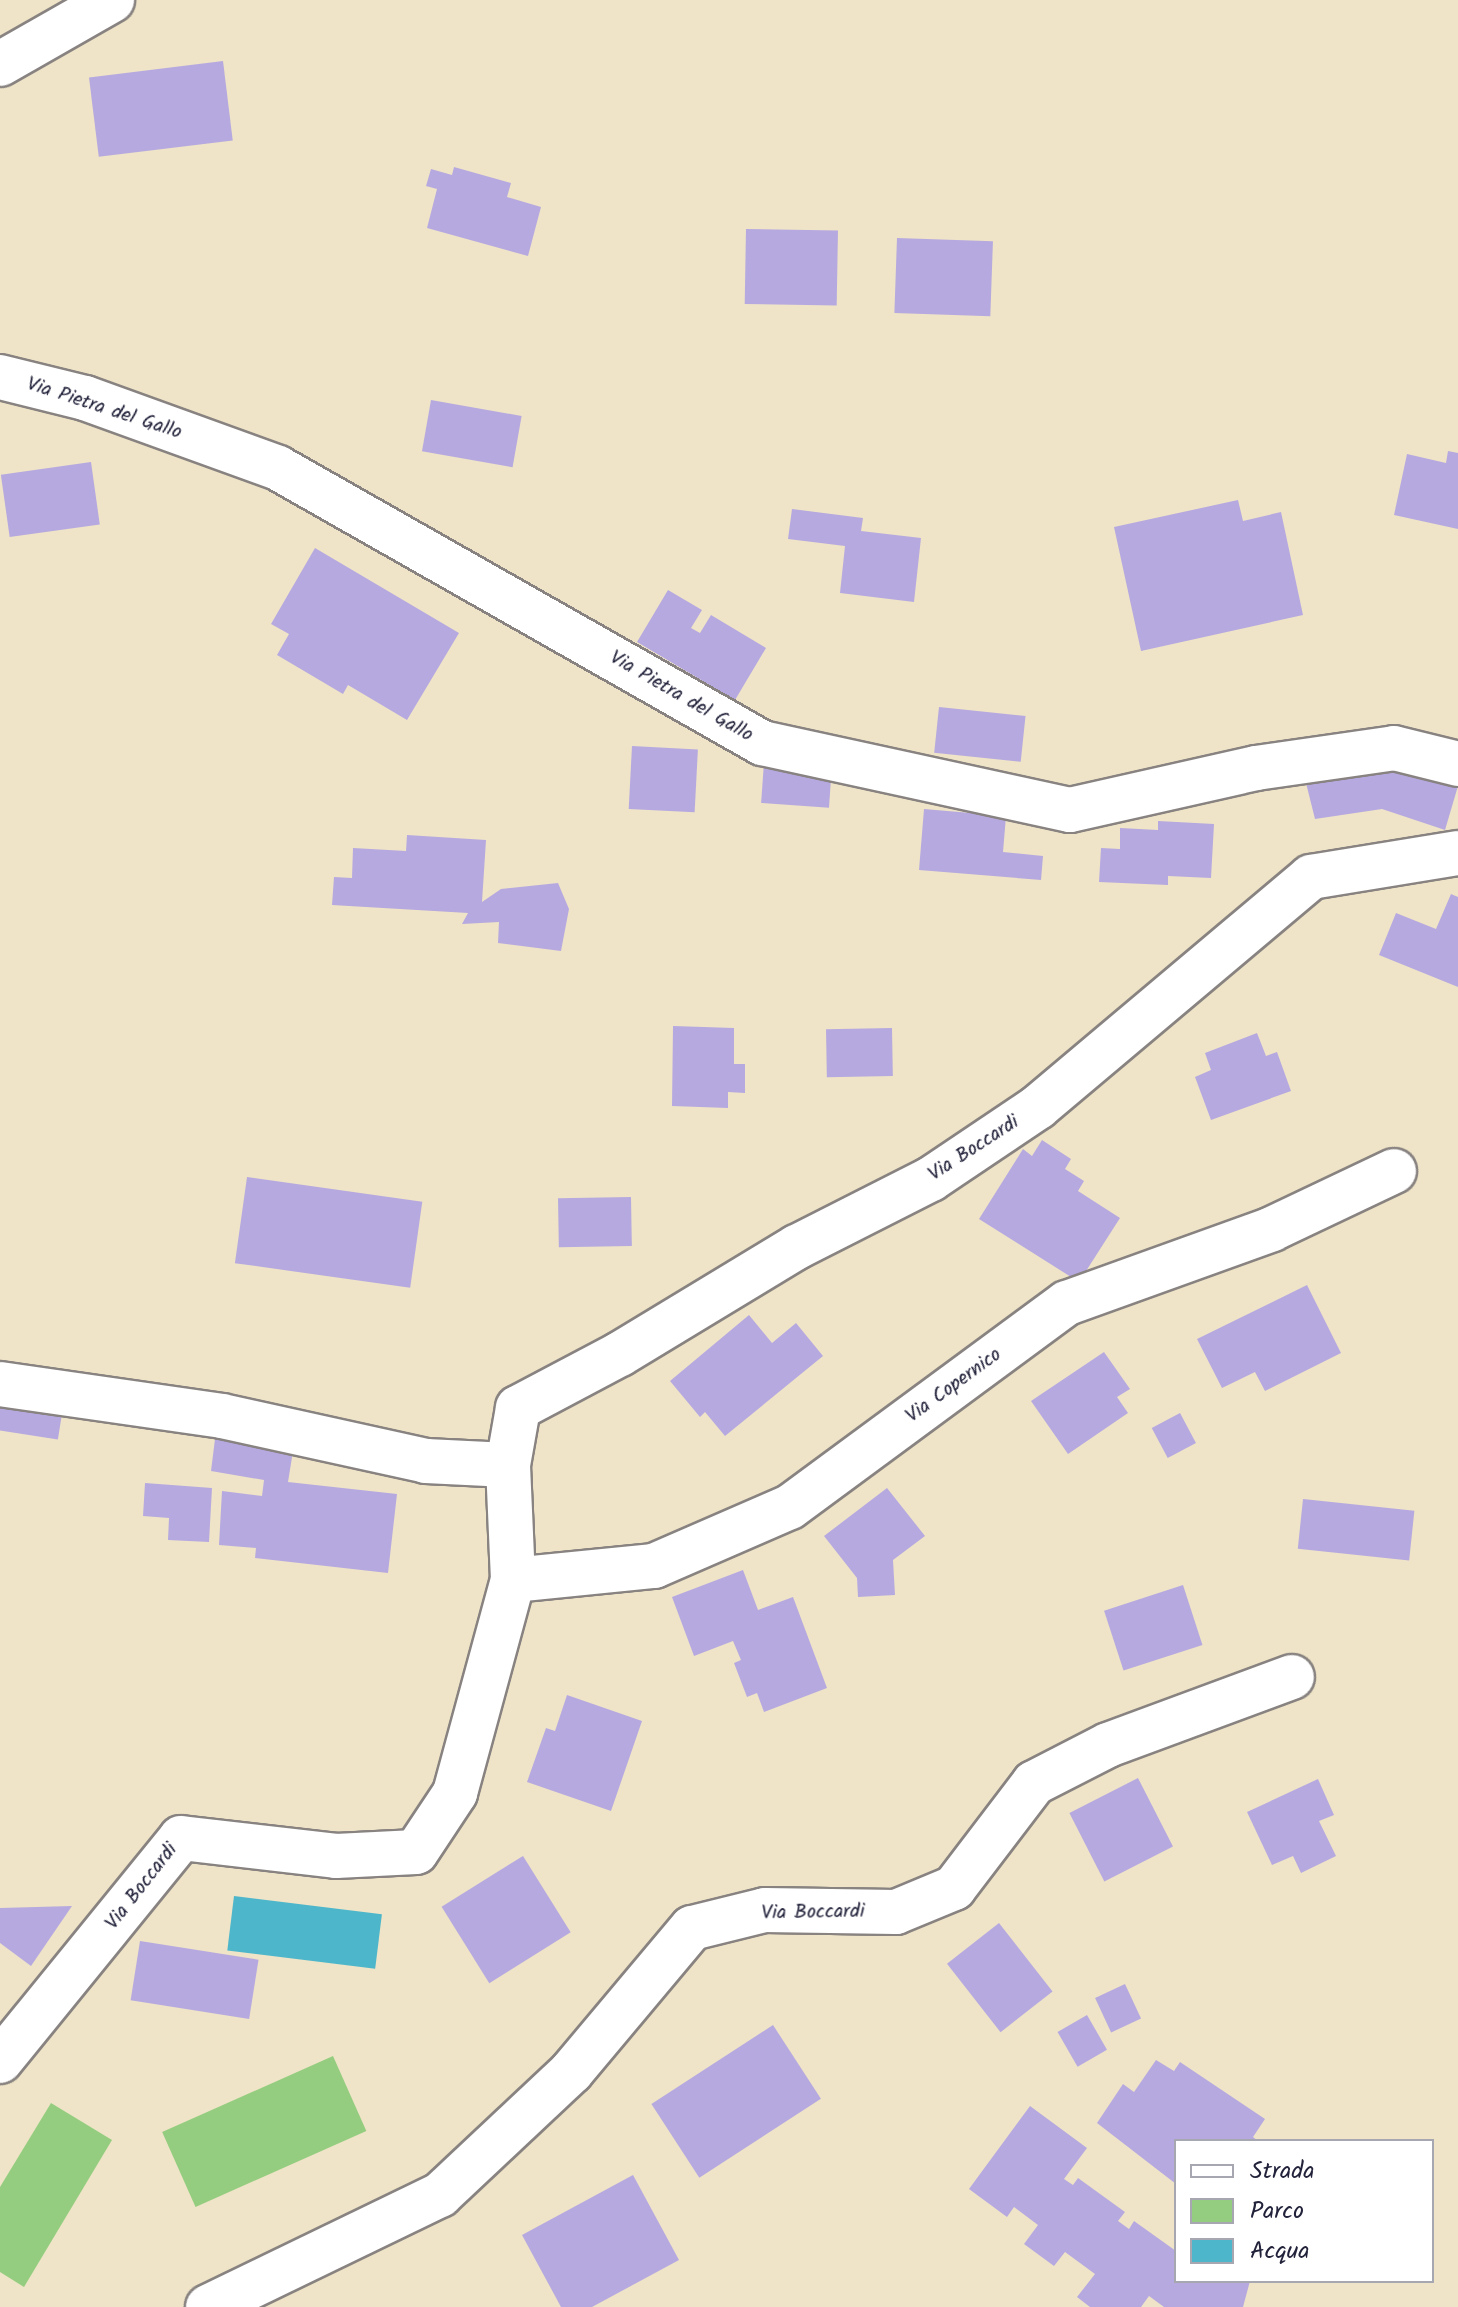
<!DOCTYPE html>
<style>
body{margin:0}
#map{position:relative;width:1458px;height:2307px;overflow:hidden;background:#efe4c7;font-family:Kalam,sans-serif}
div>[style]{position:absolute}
.green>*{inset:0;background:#95cd80;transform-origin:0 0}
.water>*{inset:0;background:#4db6cb;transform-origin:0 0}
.building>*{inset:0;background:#b6a9e0;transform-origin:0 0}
.roads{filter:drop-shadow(2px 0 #888381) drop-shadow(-2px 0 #888381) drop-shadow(0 2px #888381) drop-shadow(0 -2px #888381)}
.minor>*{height:44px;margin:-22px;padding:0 22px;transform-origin:22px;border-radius:22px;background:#fff}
span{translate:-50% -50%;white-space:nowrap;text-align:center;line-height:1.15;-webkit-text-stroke:6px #fff;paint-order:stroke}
.street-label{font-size:20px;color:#22223b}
.legend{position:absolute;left:1174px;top:2139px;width:260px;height:144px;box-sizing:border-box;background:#fff;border:2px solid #a7a7b1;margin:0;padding:10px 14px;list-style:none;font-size:24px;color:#22223b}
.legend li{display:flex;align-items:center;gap:16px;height:40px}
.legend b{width:40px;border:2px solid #a7a7b1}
</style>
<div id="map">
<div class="green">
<div style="left:333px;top:2056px;width:82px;height:187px;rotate:66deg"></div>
<div style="clip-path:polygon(51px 2103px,112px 2140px,24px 2287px,0 2272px,0 2187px)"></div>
</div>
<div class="water">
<div style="left:234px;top:1896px;width:149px;height:55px;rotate:7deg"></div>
</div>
<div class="building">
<div style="left:223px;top:61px;width:80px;height:135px;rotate:83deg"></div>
<div style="clip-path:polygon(454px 167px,511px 183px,507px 197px,541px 207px,528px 256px,427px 228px,437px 189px,426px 186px,431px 169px,452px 175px)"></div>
<div style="left:746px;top:229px;width:92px;height:75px;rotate:1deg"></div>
<div style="left:897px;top:238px;width:96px;height:75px;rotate:2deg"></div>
<div style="left:431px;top:400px;width:92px;height:52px;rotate:10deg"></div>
<div style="clip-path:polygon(1448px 451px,1458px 453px,1458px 529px,1394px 515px,1407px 454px,1446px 463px)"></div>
<div style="left:91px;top:462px;width:63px;height:91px;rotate:82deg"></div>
<div style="clip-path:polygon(1238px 500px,1243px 521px,1281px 512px,1303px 615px,1141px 651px,1114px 527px)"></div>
<div style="clip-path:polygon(792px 509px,863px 518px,861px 531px,921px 538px,914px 602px,840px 593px,845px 546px,788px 539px)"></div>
<div style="clip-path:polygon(315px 548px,459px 633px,407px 720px,348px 685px,343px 694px,277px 655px,289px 634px,271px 624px)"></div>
<div style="clip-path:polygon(668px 590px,702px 610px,691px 628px,700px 633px,711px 615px,766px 648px,735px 700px,637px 642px)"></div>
<div style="left:939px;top:707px;width:87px;height:46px;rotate:6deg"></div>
<div style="left:632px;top:746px;width:66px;height:63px;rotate:3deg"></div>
<div style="left:764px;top:762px;width:68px;height:41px;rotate:4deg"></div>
<div style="clip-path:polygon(1381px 764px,1458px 786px,1445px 830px,1382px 809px,1315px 819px,1303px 771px)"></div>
<div style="clip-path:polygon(924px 809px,1006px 816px,1003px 852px,1043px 856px,1041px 880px,919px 870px)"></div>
<div style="clip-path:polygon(1158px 821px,1214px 824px,1211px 878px,1168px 876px,1168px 885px,1099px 882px,1101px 848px,1120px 849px,1120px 828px,1158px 830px)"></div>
<div style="clip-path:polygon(407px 835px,486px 840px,482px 902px,501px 889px,558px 883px,569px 909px,561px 951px,498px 943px,499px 922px,462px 924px,468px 913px,332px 905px,334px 877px,352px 878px,353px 848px,406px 851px)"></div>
<div style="clip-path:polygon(1451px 894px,1458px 897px,1458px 987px,1379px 955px,1396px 913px,1436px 929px)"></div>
<div style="clip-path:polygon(673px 1026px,734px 1028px,734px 1064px,745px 1064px,745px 1093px,728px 1092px,728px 1108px,672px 1106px)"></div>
<div style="left:892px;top:1028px;width:48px;height:66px;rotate:89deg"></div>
<div style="clip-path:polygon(1257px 1033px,1266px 1056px,1277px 1052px,1291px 1091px,1211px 1120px,1195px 1077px,1211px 1070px,1205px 1053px)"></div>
<div style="clip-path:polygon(1042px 1140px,1071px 1159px,1065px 1169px,1084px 1181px,1078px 1191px,1120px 1218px,1079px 1282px,979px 1219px,1023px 1149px,1032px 1156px)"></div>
<div style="left:247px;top:1177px;width:177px;height:87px;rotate:8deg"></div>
<div style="left:631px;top:1197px;width:49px;height:73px;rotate:89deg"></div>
<div style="clip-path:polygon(1307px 1285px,1341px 1353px,1265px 1391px,1255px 1372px,1222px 1388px,1197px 1339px)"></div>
<div style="clip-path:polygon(749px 1315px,772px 1343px,796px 1323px,823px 1356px,725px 1436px,705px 1412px,700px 1417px,670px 1381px)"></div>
<div style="clip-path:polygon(1104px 1352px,1130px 1389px,1117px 1397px,1128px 1413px,1068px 1454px,1031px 1401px)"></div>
<div style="left:0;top:1396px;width:64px;height:34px;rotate:9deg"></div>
<div style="left:1180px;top:1413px;width:34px;height:32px;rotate:62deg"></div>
<div style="clip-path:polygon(215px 1439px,293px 1451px,288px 1482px,397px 1494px,388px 1573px,255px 1558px,256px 1548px,219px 1545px,222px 1491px,262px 1496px,264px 1480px,211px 1471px)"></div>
<div style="clip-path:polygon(145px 1483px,212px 1488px,209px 1542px,168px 1540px,169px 1518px,143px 1516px)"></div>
<div style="clip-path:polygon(887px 1488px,925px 1536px,893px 1560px,895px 1595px,858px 1597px,857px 1578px,824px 1536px)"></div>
<div style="left:1303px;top:1499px;width:112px;height:50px;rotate:6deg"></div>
<div style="clip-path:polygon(743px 1570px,758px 1610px,793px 1597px,827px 1688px,764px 1712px,757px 1693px,747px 1697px,734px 1663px,741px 1660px,733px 1641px,694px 1656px,672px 1597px)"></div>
<div style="left:1183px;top:1585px;width:63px;height:83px;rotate:72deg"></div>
<div style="clip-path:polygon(567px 1695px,642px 1721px,611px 1811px,527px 1782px,546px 1728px,555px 1731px)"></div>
<div style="left:1138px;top:1778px;width:77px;height:77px;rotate:63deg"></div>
<div style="clip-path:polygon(1318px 1779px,1334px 1815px,1319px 1821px,1336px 1856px,1301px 1873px,1293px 1856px,1272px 1865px,1247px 1812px)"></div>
<div style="left:523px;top:1856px;width:90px;height:96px;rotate:58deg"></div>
<div style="clip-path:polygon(72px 1906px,31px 1966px,0 1943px,0 1908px)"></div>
<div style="left:999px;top:1923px;width:87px;height:66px;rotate:52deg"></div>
<div style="left:140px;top:1941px;width:120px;height:60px;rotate:9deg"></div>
<div style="left:1125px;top:1984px;width:38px;height:33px;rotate:65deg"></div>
<div style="left:1087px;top:2015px;width:40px;height:34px;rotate:60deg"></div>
<div style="left:773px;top:2025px;width:88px;height:145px;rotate:57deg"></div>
<div style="clip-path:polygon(1156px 2060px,1174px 2071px,1180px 2062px,1265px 2119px,1253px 2137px,1258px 2141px,1176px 2141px,1176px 2184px,1097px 2123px,1123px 2084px,1134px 2092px)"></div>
<div style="clip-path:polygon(1030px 2106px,1087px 2148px,1064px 2179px,1073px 2185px,1078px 2178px,1125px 2212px,1118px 2221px,1129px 2229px,1134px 2221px,1176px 2251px,1176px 2281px,1250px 2281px,1243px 2307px,1164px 2307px,1149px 2296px,1141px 2307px,1090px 2307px,1077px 2297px,1095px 2274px,1065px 2252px,1054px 2266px,1024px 2244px,1038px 2225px,1014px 2207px,1007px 2217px,969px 2189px)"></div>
<div style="clip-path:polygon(633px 2175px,679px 2260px,592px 2307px,561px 2307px,522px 2235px)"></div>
</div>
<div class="roads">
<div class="minor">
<div style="left:0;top:64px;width:129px;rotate:-29.7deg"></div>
<div style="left:0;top:377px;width:88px;rotate:13.9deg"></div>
<div style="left:85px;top:398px;width:205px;rotate:19.9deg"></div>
<div style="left:278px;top:468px;width:557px;rotate:29.6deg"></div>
<div style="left:762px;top:743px;width:315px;rotate:12.3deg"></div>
<div style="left:1070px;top:810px;width:191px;rotate:-12.7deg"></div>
<div style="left:1256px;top:768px;width:139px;rotate:-8.2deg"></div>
<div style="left:1394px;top:748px;width:66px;rotate:14deg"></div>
<div style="left:0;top:1384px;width:224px;rotate:8.2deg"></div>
<div style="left:222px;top:1416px;width:209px;rotate:12.4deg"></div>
<div style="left:426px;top:1461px;width:82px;rotate:2.8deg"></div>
<div style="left:513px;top:1580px;width:142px;rotate:-5.7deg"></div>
<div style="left:654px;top:1566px;width:148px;rotate:-23.5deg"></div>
<div style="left:790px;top:1507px;width:344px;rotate:-36.4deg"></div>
<div style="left:1067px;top:1303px;width:218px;rotate:-19.8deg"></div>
<div style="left:1272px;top:1229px;width:135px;rotate:-25.4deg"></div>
<div style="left:0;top:2061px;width:287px;rotate:-50.9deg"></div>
<div style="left:181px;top:1838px;width:156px;rotate:6.6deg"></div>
<div style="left:336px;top:1856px;width:80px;rotate:-2.9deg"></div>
<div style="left:416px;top:1852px;width:71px;rotate:-56.5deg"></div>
<div style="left:455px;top:1793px;width:221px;rotate:-74.8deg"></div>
<div style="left:513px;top:1580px;width:115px;rotate:-92.5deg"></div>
<div style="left:508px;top:1465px;width:58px;rotate:-80deg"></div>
<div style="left:518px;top:1408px;width:115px;rotate:-27.9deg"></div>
<div style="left:620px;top:1354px;width:207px;rotate:-31.2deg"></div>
<div style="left:797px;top:1247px;width:150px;rotate:-26.9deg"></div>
<div style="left:931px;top:1179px;width:129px;rotate:-33.9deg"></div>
<div style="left:1038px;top:1107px;width:357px;rotate:-40.1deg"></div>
<div style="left:1311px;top:877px;width:149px;rotate:-9.3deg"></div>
<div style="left:208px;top:2307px;width:258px;rotate:-25.8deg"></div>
<div style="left:440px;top:2195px;width:180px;rotate:-43.2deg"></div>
<div style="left:571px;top:2072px;width:188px;rotate:-50deg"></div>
<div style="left:692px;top:1928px;width:75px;rotate:-13.9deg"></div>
<div style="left:765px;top:1910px;width:131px;rotate:0.9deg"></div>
<div style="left:896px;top:1912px;width:63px;rotate:-22.5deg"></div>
<div style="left:954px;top:1888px;width:132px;rotate:-52.7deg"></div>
<div style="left:1034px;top:1783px;width:83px;rotate:-27.2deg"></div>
<div style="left:1108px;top:1745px;width:196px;rotate:-20.3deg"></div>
</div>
</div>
<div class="street-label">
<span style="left:104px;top:409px;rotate:18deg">Via Pietra del Gallo</span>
<span style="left:681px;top:697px;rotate:30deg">Via Pietra del Gallo</span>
<span style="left:974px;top:1149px;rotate:-33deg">Via Boccardi</span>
<span style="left:954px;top:1386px;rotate:-36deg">Via Copernico</span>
<span style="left:142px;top:1887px;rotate:-52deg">Via Boccardi</span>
<span style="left:813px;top:1913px;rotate:-1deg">Via Boccardi</span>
</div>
<ul class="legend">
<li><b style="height:10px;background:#fff"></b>Strada</li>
<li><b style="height:22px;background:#95cd80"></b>Parco</li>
<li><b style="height:22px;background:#4db6cb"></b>Acqua</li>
</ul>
</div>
